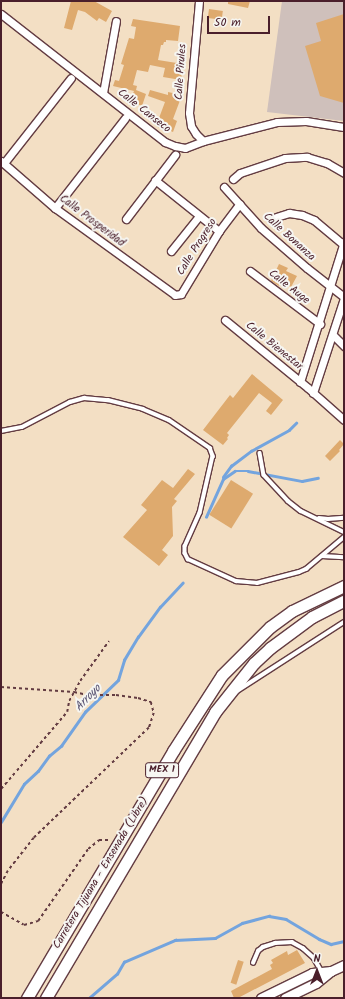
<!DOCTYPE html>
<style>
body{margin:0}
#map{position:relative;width:345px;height:999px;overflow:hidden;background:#f3dfc4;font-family:Kalam,sans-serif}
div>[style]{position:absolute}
.industrial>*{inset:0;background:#cfc0bb}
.stream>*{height:2.5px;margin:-1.25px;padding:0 1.25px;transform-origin:1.25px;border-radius:1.25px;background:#73a4de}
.building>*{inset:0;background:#deaa6e;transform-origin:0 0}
.path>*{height:1.5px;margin-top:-0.75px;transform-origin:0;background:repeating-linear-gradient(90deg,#633c42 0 3px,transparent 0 6px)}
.roads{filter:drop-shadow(1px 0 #633c42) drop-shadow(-1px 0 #633c42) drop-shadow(0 1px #633c42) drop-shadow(0 -1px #633c42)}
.service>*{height:3.5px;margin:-1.75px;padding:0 1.75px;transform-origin:1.75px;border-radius:1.75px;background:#fff}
.minor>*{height:7px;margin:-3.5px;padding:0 3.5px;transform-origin:3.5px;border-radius:3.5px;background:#fff}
.tertiary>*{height:9px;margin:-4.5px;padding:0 4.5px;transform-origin:4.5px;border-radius:4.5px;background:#fff}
.trunk>*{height:11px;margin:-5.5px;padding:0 5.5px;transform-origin:5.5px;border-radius:5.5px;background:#fff}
span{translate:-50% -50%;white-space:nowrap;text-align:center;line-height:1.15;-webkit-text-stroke:4px #f6f6f2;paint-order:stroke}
.shield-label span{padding:1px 3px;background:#f6f6f2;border:1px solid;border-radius:3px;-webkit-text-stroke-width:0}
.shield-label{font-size:10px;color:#4a1f2b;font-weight:700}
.street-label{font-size:11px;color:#4a1f2b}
.water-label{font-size:12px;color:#5a5473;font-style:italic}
.frame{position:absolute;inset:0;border:2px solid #4a1f2b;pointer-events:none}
.north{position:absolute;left:297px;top:951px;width:40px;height:40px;-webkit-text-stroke:3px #f6f6f2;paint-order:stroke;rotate:0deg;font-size:11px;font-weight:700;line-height:16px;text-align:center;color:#4a1f2b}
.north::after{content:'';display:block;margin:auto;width:14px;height:18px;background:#4a1f2b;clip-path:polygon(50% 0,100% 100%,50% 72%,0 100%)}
.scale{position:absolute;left:207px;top:16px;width:63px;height:18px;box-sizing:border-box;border:2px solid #4a1f2b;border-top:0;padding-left:5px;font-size:12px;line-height:14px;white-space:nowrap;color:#4a1f2b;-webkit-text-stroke:3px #f6f6f2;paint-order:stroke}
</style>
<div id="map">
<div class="industrial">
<div style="clip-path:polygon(282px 1px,344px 1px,344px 121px,267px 112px)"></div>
</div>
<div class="stream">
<div style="left:223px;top:477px;width:14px;rotate:-54deg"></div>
<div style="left:231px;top:466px;width:25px;rotate:-37deg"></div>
<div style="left:251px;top:451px;width:43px;rotate:-28.9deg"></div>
<div style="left:289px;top:430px;width:10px;rotate:-45deg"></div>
<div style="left:206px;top:517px;width:42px;rotate:-65.9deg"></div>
<div style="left:223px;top:479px;width:14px;rotate:-34deg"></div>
<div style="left:235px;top:471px;width:13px"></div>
<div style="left:248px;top:471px;width:55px;rotate:10.5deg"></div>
<div style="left:302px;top:481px;width:16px;rotate:-11deg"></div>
<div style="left:1px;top:822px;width:44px;rotate:-58.8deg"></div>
<div style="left:24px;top:784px;width:19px;rotate:-43deg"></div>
<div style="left:38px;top:771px;width:19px;rotate:-54deg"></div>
<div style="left:49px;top:756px;width:16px;rotate:-40deg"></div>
<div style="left:61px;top:746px;width:42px;rotate:-54.8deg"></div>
<div style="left:85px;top:712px;width:46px;rotate:-44.1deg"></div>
<div style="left:118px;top:680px;width:21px;rotate:-73deg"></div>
<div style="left:124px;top:660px;width:27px;rotate:-59deg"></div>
<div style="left:138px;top:637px;width:37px;rotate:-54deg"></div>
<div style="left:160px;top:607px;width:33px;rotate:-47deg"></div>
<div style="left:89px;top:998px;width:37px;rotate:-41deg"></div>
<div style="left:117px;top:974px;width:14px;rotate:-60deg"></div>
<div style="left:124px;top:962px;width:56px;rotate:-23.3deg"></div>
<div style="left:175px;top:940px;width:40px;rotate:-2.9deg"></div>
<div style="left:215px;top:938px;width:31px;rotate:-29deg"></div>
<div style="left:242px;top:923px;width:28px;rotate:-15deg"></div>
<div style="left:269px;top:916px;width:17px;rotate:10deg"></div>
<div style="left:286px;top:919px;width:39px;rotate:31deg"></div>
<div style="left:319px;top:939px;width:13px;rotate:23deg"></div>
<div style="left:331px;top:944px;width:13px;rotate:-13deg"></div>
</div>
<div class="building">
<div style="clip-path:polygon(71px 1px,94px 1px,112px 11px,106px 22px,99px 18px,97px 21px,85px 12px,78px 10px,72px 30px,64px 28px)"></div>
<div style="clip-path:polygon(228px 1px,250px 1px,248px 8px,228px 4px)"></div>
<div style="left:209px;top:9px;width:14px;height:9px;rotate:8deg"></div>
<div style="clip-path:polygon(344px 14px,344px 103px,320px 96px,305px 46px,321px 41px,316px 23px)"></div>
<div style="clip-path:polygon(133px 19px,180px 26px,178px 41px,166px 40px,166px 42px,164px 42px,163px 45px,161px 45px,158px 60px,183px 64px,181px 80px,163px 77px,165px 68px,150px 65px,148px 72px,137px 70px,133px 85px,137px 86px,136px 90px,146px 94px,142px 106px,130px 101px,134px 91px,113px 86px,115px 80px,119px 81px,124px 65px,121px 64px,129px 38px,134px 39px,136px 27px,131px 26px)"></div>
<div style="clip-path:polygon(150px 90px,168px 95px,168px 92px,182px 95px,173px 119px,177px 121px,173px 132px,164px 128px,163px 130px,156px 126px,165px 102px,148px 96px)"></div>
<div style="clip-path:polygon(279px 264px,288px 268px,286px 271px,297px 276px,291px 287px,281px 282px,279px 286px,271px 281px)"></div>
<div style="clip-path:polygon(252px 374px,283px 400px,271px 415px,266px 411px,272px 403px,259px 393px,227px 433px,229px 435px,227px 438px,228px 439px,223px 445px,203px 430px,230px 395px,233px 398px)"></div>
<div style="clip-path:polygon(340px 440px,344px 444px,339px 450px,340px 451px,330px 461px,325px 456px)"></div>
<div style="clip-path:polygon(188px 469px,195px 474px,174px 499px,177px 501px,172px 507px,173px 536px,162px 550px,168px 555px,159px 566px,123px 537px,147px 510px,141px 505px,162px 480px,173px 488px)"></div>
<div style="left:231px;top:480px;width:26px;height:41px;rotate:32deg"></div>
<div style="clip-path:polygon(297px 950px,305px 963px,238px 998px,234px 998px,231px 991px,272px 969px,270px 965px,273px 963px,271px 960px,287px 951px,288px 955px)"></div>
<div style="left:238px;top:960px;width:6px;height:24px;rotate:18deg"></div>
</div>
<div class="path">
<div style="left:1px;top:687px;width:73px;rotate:3.9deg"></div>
<div style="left:74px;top:692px;width:14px;rotate:12deg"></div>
<div style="left:88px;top:695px;width:28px"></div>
<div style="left:116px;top:695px;width:22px;rotate:8deg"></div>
<div style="left:138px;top:698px;width:14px;rotate:17deg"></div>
<div style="left:151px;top:702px;width:11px;rotate:75deg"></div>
<div style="left:154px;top:713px;width:16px;rotate:108deg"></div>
<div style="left:149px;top:728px;width:159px;rotate:136.3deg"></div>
<div style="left:34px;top:838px;width:42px;rotate:128.2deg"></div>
<div style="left:8px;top:871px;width:16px;rotate:117deg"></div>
<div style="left:1px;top:789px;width:101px;rotate:-49.4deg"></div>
<div style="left:67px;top:712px;width:11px;rotate:-80deg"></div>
<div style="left:69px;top:701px;width:23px;rotate:-61deg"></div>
<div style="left:80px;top:681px;width:49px;rotate:-54.1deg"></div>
<div style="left:1px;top:912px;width:26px;rotate:29deg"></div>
<div style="left:24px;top:925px;width:15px;rotate:-16deg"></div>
<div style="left:38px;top:921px;width:88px;rotate:-55.2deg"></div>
<div style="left:88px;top:849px;width:14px;rotate:-39deg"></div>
<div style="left:99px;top:840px;width:10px"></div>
</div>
<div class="roads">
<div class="service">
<div style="left:1px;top:431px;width:21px;rotate:-11deg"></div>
<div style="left:22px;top:427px;width:54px;rotate:-27.5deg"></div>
<div style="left:70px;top:402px;width:15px;rotate:-16deg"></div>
<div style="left:84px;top:398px;width:24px;rotate:5deg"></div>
<div style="left:108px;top:400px;width:36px;rotate:14deg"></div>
<div style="left:143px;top:409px;width:28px;rotate:23deg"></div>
<div style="left:169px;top:420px;width:50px;rotate:34.3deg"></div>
<div style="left:210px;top:448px;width:9px;rotate:69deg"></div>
<div style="left:213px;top:456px;width:58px;rotate:102.8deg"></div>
<div style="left:200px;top:513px;width:36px;rotate:114deg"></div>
<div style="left:185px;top:546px;width:7px;rotate:90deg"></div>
<div style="left:185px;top:553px;width:7px;rotate:63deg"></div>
<div style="left:188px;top:559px;width:53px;rotate:24.6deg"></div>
<div style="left:236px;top:581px;width:21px;rotate:5deg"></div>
<div style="left:257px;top:583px;width:43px;rotate:-14.7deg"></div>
<div style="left:299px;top:572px;width:8px;rotate:-23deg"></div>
<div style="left:306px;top:569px;width:50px;rotate:-40.1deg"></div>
<div style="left:260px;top:453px;width:22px;rotate:80deg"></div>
<div style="left:264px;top:475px;width:35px;rotate:47deg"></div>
<div style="left:288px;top:501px;width:16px;rotate:38deg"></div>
<div style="left:301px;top:511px;width:48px;rotate:26deg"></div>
<div style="left:319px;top:518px;width:9px;rotate:6deg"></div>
<div style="left:328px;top:519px;width:16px;rotate:-4deg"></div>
<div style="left:322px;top:556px;width:22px;rotate:3deg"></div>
<div style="left:237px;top:691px;width:127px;rotate:-32.8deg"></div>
<div style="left:253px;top:963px;width:13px;rotate:-67deg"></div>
<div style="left:258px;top:951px;width:6px;rotate:-39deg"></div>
<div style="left:263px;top:947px;width:13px;rotate:-18deg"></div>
<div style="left:275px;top:943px;width:17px;rotate:-3deg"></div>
<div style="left:292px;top:942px;width:13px;rotate:29deg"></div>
<div style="left:303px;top:948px;width:15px;rotate:42deg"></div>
<div style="left:314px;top:958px;width:14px;rotate:60deg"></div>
</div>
<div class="minor">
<div style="left:199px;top:1px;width:112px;rotate:95.1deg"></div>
<div style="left:189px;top:113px;width:13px;rotate:81deg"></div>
<div style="left:191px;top:126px;width:9px;rotate:58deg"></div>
<div style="left:196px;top:134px;width:10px;rotate:45deg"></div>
<div style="left:1px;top:14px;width:208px;rotate:38deg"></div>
<div style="left:165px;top:142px;width:11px;rotate:22deg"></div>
<div style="left:175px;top:146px;width:10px;rotate:11deg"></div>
<div style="left:185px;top:148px;width:19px;rotate:-21deg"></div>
<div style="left:203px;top:141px;width:76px;rotate:-14.4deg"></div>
<div style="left:277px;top:122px;width:29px;rotate:-2deg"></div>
<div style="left:306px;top:121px;width:38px;rotate:9deg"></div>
<div style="left:103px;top:93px;width:73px;rotate:-79.8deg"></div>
<div style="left:1px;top:161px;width:72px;rotate:41deg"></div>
<div style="left:55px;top:208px;width:148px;rotate:35.9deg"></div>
<div style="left:175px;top:295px;width:6px;rotate:-9deg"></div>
<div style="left:181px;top:294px;width:74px;rotate:-58.9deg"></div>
<div style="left:219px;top:231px;width:34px;rotate:-53deg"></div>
<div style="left:4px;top:163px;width:108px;rotate:-51.8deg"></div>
<div style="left:233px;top:179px;width:9px;rotate:-41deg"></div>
<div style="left:240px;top:173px;width:47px;rotate:-18.4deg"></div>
<div style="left:285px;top:158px;width:22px;rotate:-3deg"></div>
<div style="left:307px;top:157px;width:21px;rotate:17deg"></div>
<div style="left:327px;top:163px;width:20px;rotate:30deg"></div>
<div style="left:155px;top:180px;width:82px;rotate:38.6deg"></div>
<div style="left:224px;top:187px;width:55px;rotate:47.9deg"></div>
<div style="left:261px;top:228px;width:61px;rotate:41deg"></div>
<div style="left:307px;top:268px;width:47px;rotate:38.1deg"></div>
<div style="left:55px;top:208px;width:114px;rotate:-52.1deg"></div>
<div style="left:276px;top:217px;width:14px;rotate:-17deg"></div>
<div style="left:289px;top:213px;width:13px;rotate:9deg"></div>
<div style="left:302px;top:215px;width:13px;rotate:23deg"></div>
<div style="left:314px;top:220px;width:38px;rotate:40deg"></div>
<div style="left:126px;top:219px;width:81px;rotate:-52.6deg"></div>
<div style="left:171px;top:251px;width:45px;rotate:-51.3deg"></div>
<div style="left:250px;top:271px;width:88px;rotate:37.1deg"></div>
<div style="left:225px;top:320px;width:107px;rotate:39.3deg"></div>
<div style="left:308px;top:388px;width:48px;rotate:41.6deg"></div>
<div style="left:333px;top:335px;width:16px;rotate:45deg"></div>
<div style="left:300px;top:382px;width:147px;rotate:-72.6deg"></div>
<div style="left:313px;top:393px;width:100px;rotate:-71.9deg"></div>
</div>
<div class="tertiary">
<div style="left:261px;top:998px;width:57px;rotate:-26.1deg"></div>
<div style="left:312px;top:973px;width:19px;rotate:-6deg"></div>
<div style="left:285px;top:998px;width:34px;rotate:-26deg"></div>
<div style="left:316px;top:983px;width:19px;rotate:-39deg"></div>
<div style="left:331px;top:971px;width:14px;rotate:-25deg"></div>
</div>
<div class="trunk">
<div style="left:27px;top:998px;width:287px;rotate:-59.4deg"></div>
<div style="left:173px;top:751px;width:90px;rotate:-57.2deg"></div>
<div style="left:222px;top:675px;width:68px;rotate:-45deg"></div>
<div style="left:270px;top:627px;width:27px;rotate:-36deg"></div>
<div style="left:292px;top:611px;width:58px;rotate:-25.7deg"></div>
<div style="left:46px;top:998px;width:332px;rotate:-59.4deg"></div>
<div style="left:215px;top:712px;width:63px;rotate:-51.5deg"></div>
<div style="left:254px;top:663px;width:22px;rotate:-43deg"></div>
<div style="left:270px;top:648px;width:52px;rotate:-36.4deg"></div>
<div style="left:312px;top:617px;width:36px;rotate:-27deg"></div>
</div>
</div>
<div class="shield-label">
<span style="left:162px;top:770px">MEX 1</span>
</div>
<div class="street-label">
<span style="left:181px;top:72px;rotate:-86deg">Calle Pirules</span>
<span style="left:144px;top:111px;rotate:38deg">Calle Canseco</span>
<span style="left:92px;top:221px;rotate:37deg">Calle Prosperidad</span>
<span style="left:289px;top:237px;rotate:42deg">Calle Bonanza</span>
<span style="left:197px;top:247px;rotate:-58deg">Calle Progreso</span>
<span style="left:289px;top:287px;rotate:38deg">Calle Auge</span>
<span style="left:274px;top:346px;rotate:39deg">Calle Bienestar</span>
<span style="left:101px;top:873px;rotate:-59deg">Carretera Tijuana - Ensenada (Libre)</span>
</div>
<div class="water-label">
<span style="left:88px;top:698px;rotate:-46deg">Arroyo</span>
</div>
<div class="frame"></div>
<div class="north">N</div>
<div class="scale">50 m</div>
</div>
